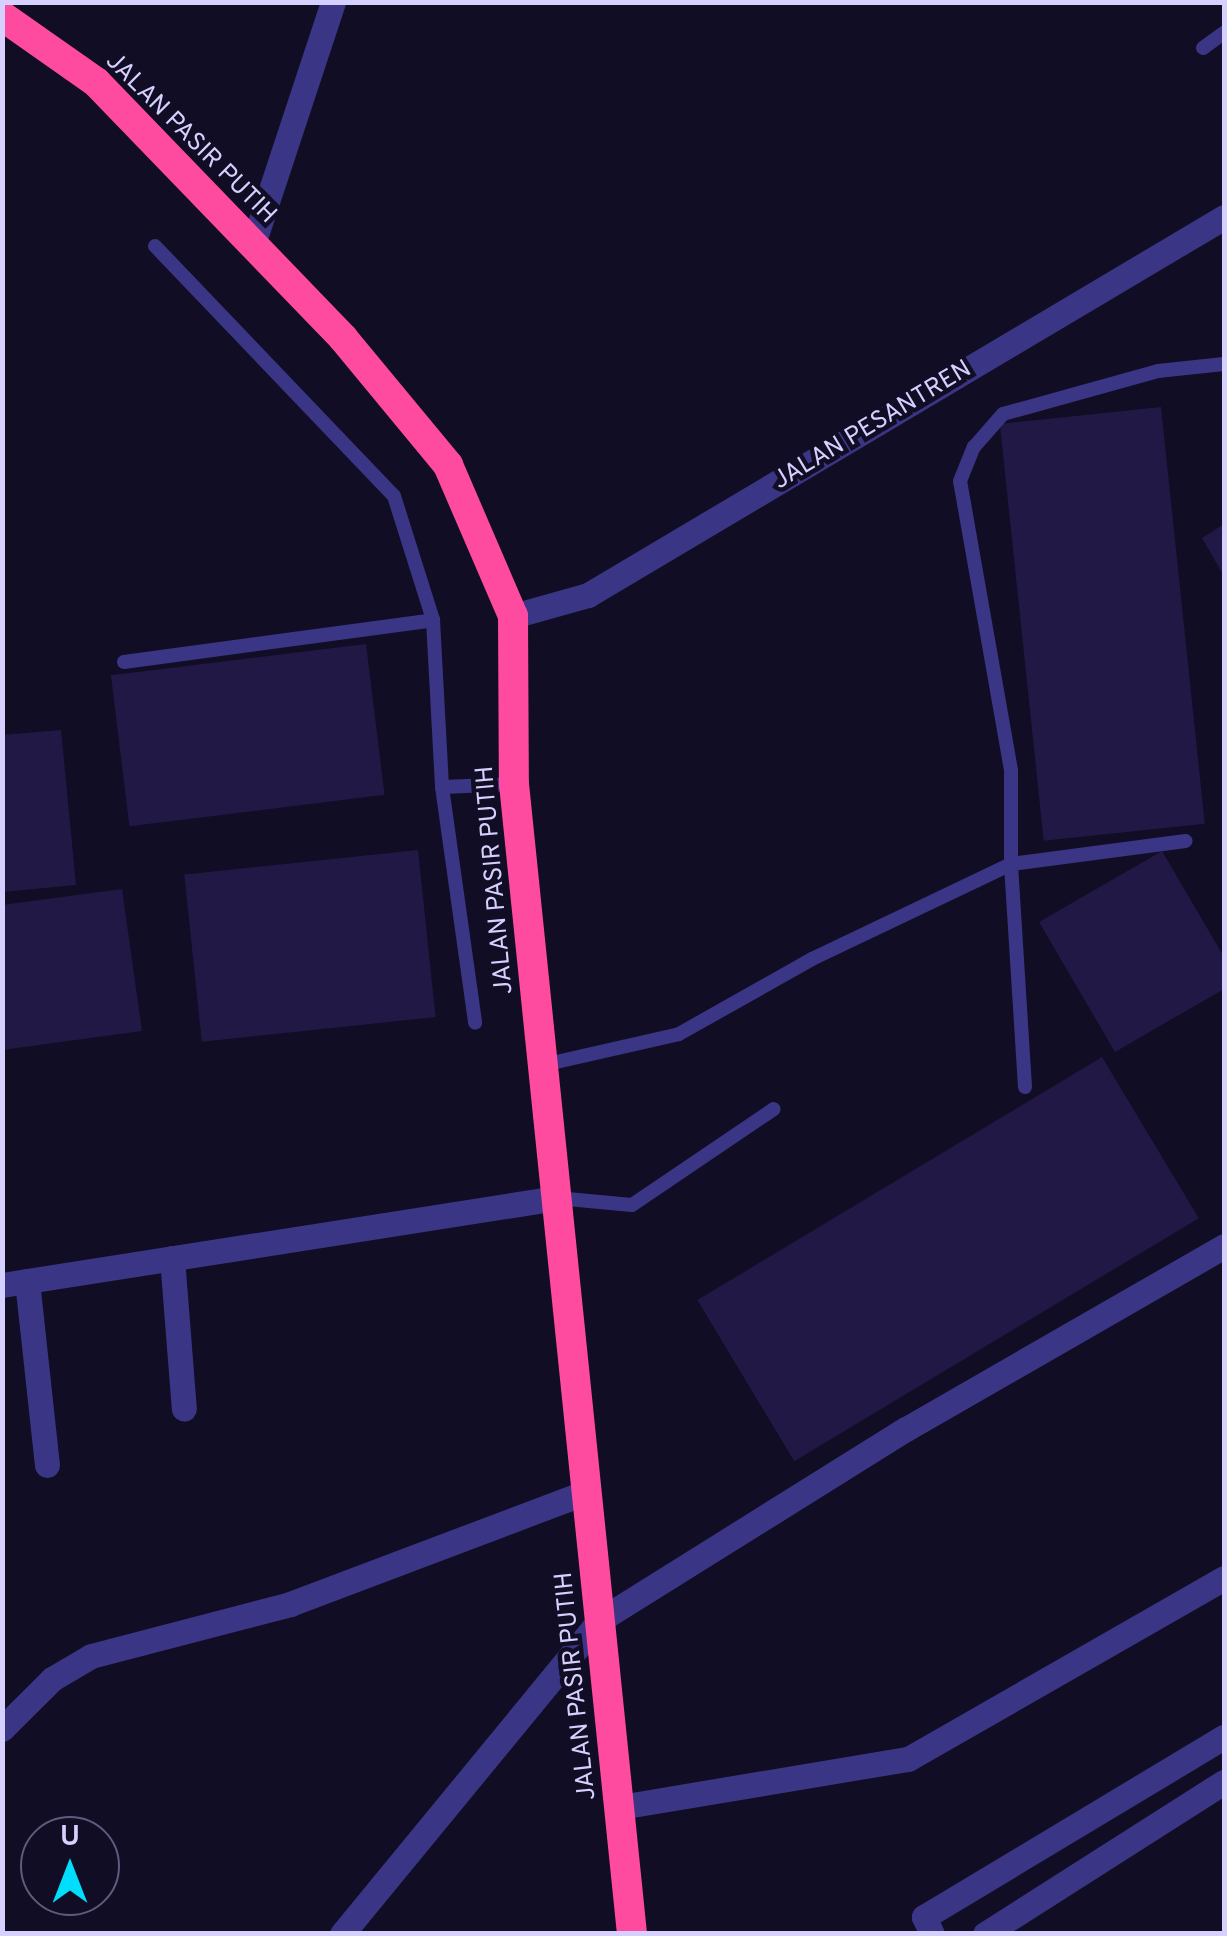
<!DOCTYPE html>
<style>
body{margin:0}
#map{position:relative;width:1227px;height:1936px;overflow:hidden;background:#110d24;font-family:Overpass,sans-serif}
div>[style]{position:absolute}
.building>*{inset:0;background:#221846;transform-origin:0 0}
.lane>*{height:14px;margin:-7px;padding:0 7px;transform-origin:7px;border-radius:7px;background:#3a3685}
.street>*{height:25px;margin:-12.5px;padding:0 12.5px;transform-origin:12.5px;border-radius:12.5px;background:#3a3685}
.highway>*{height:30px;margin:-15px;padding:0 15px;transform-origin:15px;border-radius:15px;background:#ff4b9f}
span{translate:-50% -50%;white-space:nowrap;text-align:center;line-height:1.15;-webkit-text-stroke:9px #110d24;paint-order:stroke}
.street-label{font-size:25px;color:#d6d0ff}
.frame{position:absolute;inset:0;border:5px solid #d6d0ff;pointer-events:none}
.north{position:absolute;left:20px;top:1816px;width:100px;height:100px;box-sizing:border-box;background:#110d24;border:2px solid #605b7c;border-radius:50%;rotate:0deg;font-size:28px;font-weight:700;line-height:40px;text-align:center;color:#d6d0ff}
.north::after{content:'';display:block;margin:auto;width:35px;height:45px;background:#00defb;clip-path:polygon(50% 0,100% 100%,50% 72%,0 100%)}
</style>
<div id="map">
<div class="building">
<div style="left:1161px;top:407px;width:419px;height:162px;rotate:84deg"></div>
<div style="clip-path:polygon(1224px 524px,1224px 576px,1202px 538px)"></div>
<div style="left:366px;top:644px;width:152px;height:257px;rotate:83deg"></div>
<div style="clip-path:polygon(61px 730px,76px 885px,2px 892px,2px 735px)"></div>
<div style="left:418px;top:850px;width:168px;height:235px;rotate:84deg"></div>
<div style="clip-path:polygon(1162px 851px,1224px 957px,1224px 989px,1115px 1052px,1039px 922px)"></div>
<div style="clip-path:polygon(122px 889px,142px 1031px,2px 1050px,2px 905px)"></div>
<div style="left:1102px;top:1057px;width:188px;height:472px;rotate:59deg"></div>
</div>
<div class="lane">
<div style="left:1203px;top:48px;width:26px;rotate:-36deg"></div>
<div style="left:155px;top:246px;width:346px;rotate:46.3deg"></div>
<div style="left:394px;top:496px;width:130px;rotate:72.5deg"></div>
<div style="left:433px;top:620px;width:167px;rotate:86.9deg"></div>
<div style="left:442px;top:787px;width:238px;rotate:82deg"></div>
<div style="left:124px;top:662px;width:312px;rotate:-7.7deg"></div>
<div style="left:442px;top:787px;width:72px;rotate:-2.4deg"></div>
<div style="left:543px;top:1065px;width:139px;rotate:-12.8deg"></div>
<div style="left:679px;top:1034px;width:153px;rotate:-29.4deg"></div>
<div style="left:812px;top:959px;width:221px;rotate:-25.5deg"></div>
<div style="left:1011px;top:864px;width:94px;rotate:-90deg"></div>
<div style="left:1011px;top:770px;width:293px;rotate:-100deg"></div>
<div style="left:960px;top:481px;width:37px;rotate:-68deg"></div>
<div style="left:974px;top:447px;width:44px;rotate:-48.7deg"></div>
<div style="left:1003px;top:414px;width:161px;rotate:-15.5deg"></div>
<div style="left:1158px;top:371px;width:66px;rotate:-6.1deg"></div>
<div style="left:1025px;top:1087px;width:223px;rotate:-93.6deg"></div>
<div style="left:1011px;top:864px;width:176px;rotate:-7.5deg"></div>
<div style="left:557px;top:1198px;width:75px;rotate:5.3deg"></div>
<div style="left:632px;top:1205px;width:171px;rotate:-34.1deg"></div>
</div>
<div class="street">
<div style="left:253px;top:244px;width:255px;rotate:-71.7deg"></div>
<div style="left:513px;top:616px;width:78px;rotate:-15.6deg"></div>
<div style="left:588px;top:595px;width:740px;rotate:-30.72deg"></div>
<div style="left:172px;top:1258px;width:151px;rotate:85.5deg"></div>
<div style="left:27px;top:1281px;width:185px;rotate:83.8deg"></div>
<div style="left:2px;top:1285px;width:562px;rotate:-8.91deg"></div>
<div style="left:2px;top:1729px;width:71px;rotate:-45deg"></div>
<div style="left:52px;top:1679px;width:45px;rotate:-30.5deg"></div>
<div style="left:91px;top:1656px;width:206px;rotate:-14.6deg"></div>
<div style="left:290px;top:1604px;width:317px;rotate:-20.7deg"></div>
<div style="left:620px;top:1807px;width:292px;rotate:-9.5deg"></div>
<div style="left:908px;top:1759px;width:364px;rotate:-29.8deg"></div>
<div style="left:342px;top:1934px;width:406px;rotate:-50.6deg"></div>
<div style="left:600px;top:1620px;width:361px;rotate:-32deg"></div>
<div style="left:906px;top:1429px;width:367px;rotate:-29.9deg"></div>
<div style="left:932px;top:1934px;width:19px;rotate:-115deg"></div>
<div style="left:924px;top:1917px;width:350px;rotate:-31deg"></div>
<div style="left:985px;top:1934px;width:283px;rotate:-32.5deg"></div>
</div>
<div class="highway">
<div style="left:2px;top:16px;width:115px;rotate:35.1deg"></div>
<div style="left:96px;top:82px;width:356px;rotate:46deg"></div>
<div style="left:343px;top:338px;width:165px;rotate:50.4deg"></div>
<div style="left:448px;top:465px;width:164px;rotate:66.7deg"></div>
<div style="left:513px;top:616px;width:168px;rotate:89.7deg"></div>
<div style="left:514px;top:784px;width:1156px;rotate:84.14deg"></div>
</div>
<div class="street-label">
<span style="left:190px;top:139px;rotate:45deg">JALAN PASIR PUTIH</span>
<span style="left:873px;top:426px;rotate:-31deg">JALAN PESANTREN</span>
<span style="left:496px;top:880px;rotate:-95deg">JALAN PASIR PUTIH</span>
<span style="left:577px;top:1686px;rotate:-96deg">JALAN PASIR PUTIH</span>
</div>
<div class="frame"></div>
<div class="north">U</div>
</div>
